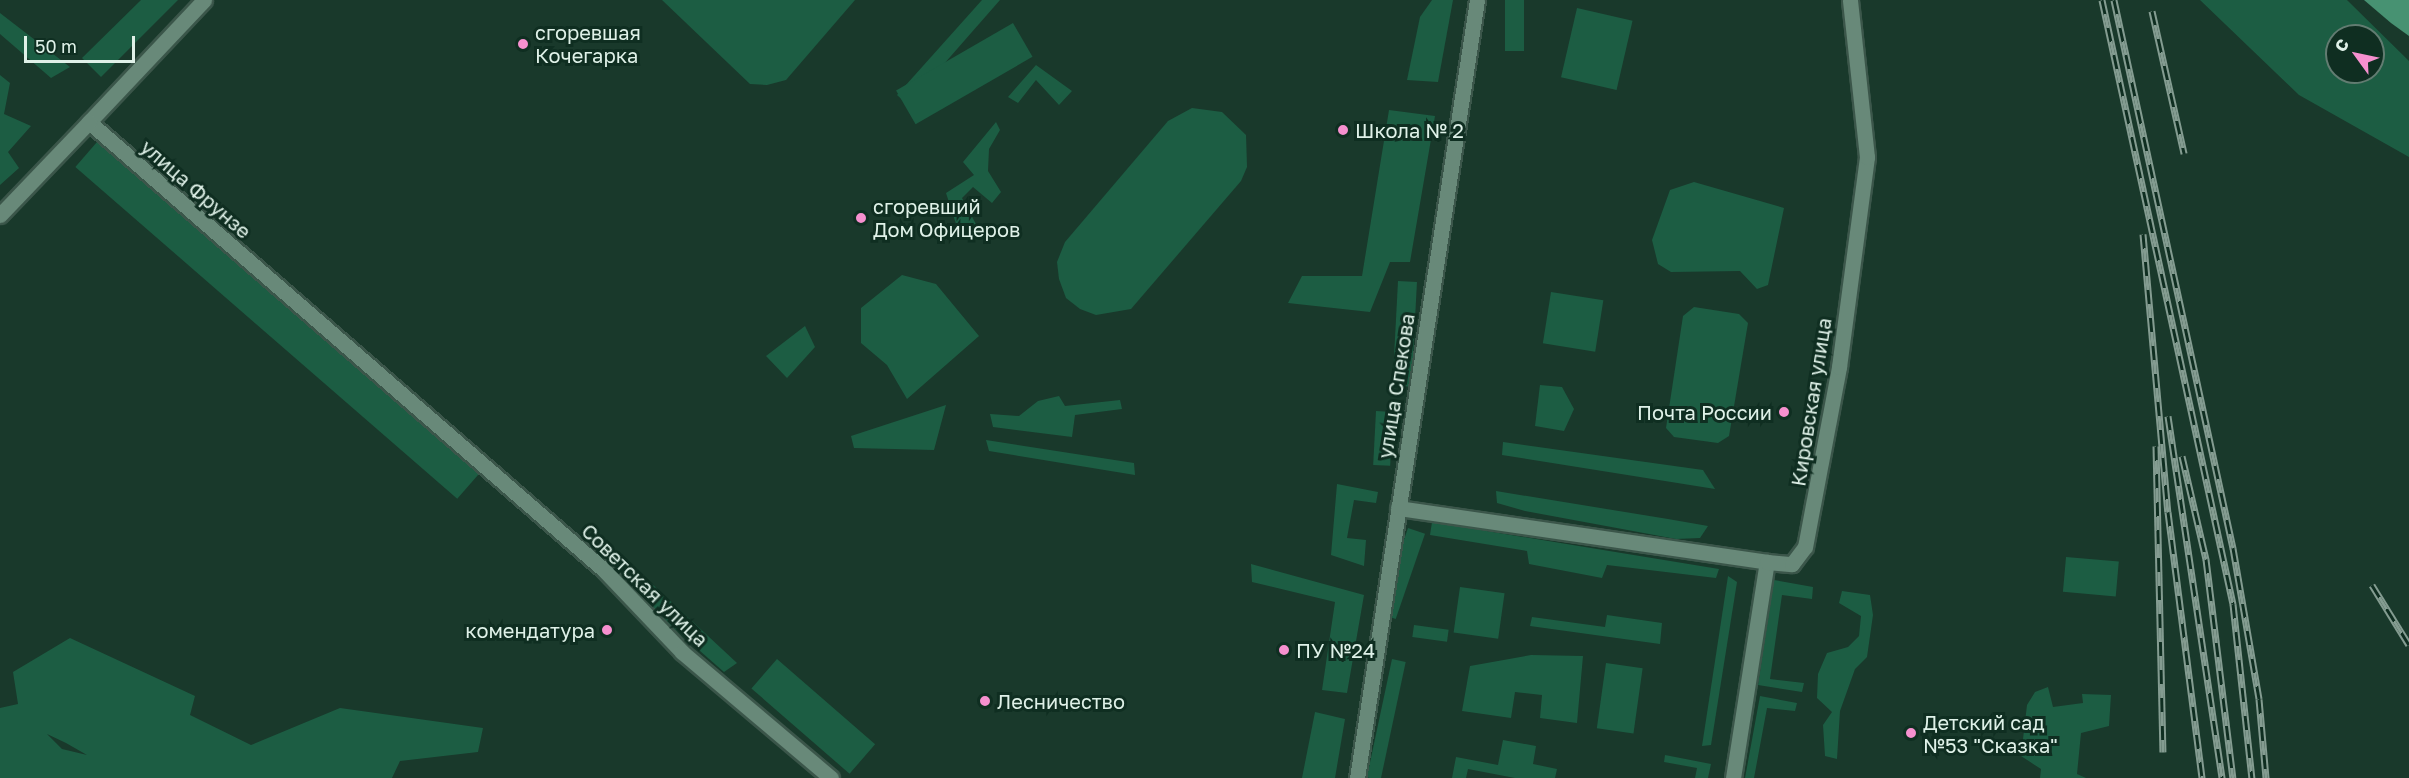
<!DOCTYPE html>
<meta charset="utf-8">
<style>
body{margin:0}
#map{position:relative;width:2409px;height:778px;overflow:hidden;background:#19392b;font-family:"Golos Text",sans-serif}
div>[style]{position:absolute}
.green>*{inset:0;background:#1c5d43;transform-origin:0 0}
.water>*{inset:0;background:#479272}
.roads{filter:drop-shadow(2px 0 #3b564a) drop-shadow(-2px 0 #3b564a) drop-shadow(0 2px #3b564a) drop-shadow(0 -2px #3b564a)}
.minor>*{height:15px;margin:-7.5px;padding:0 7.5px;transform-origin:7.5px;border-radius:7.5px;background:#688979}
.secondary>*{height:15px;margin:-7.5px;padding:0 7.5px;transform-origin:7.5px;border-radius:7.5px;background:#688979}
.rail>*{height:7px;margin-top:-3.5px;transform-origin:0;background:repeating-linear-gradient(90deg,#0f2e21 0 14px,#849c91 0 28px);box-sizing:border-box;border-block:2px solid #849c91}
.dots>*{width:16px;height:16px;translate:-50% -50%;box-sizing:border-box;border:3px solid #0f2e21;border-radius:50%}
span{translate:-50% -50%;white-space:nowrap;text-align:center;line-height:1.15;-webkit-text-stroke:6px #0f2e21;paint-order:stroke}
.poi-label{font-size:20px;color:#dff1e8}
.left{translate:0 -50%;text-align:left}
.right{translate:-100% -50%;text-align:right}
.street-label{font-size:20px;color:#dff1e8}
.north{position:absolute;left:2325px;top:24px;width:60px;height:60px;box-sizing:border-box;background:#0f2e21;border:2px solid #627c71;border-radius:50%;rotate:303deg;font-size:16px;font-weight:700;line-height:24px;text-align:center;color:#dff1e8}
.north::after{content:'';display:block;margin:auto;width:21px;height:27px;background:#f690cf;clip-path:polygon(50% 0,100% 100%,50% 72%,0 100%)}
.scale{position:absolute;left:24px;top:36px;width:111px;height:27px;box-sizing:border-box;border:3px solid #dff1e8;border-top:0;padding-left:8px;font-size:18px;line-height:21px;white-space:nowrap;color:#dff1e8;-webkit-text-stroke:4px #0f2e21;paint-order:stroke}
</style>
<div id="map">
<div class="green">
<div style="clip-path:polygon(141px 0,178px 0,101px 77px,82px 58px)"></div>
<div style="clip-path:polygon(662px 0,855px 0,786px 80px,767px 85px,750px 84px)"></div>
<div style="clip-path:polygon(982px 0,1000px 0,908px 105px,897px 95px)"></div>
<div style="clip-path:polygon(1432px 0,1453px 0,1438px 82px,1407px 80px,1420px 17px)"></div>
<div style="left:1505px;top:0;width:19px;height:51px"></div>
<div style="clip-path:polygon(evenodd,2200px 0,2347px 0,2409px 61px,2409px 157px,2299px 95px,2200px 0,2337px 36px,2373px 36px,2373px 72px,2337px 72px,2337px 36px)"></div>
<div style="left:1577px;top:8px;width:57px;height:71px;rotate:13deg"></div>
<div style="clip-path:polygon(0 13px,70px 67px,51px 78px,0 34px)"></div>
<div style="left:1013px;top:23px;width:39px;height:135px;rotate:60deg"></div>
<div style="clip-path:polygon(1036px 65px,1072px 91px,1059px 105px,1036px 80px,1018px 103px,1008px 97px)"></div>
<div style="clip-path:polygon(0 75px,10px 83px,4px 114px,31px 126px,8px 152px,19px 168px,0 185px)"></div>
<div style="clip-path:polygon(1192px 108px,1222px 112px,1246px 135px,1247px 167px,1241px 181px,1131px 309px,1096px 315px,1080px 309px,1066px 298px,1059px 279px,1057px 262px,1065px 242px,1168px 121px)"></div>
<div style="clip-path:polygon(1389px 110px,1435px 116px,1410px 262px,1390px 262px,1370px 312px,1288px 303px,1302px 276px,1362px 276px)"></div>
<div style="clip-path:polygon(996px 122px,1000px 130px,989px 149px,988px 171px,1001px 192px,992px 203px,973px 187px,962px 198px,977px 226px,957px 227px,946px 193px,974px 175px,963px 162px)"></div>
<div style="left:97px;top:142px;width:506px;height:33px;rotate:41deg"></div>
<div style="clip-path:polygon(1694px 182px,1784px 208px,1768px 285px,1757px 289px,1740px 271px,1671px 272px,1658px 264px,1652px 240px,1670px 190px)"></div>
<div style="clip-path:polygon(902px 275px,936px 284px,979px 336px,907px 399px,887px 365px,861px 343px,861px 308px)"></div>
<div style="left:1398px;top:281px;width:19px;height:105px;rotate:3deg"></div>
<div style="left:1551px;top:292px;width:53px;height:52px;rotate:9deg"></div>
<div style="clip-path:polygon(1694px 307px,1739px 314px,1748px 323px,1729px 436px,1718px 443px,1674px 437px,1666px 428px,1683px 316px)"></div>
<div style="clip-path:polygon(805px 326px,815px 347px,787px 378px,766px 356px)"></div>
<div style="clip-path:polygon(1540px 385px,1562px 387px,1574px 409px,1564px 431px,1535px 426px)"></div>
<div style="clip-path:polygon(1059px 396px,1065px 406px,1120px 400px,1122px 409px,1075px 415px,1072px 437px,993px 427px,990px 414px,1019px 416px,1038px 401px)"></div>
<div style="clip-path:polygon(946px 405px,934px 450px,854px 448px,851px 436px)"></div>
<div style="left:1376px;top:411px;width:17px;height:54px;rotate:3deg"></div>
<div style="clip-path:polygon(986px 440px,1134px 463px,1135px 475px,989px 451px)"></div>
<div style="clip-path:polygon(1503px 442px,1703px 470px,1715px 489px,1502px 455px)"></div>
<div style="clip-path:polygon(1337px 484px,1378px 492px,1376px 503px,1354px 500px,1347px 538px,1366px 540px,1364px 566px,1331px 555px)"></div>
<div style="clip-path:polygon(1496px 491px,1668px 519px,1708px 526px,1700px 538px,1676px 539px,1525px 511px,1497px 503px)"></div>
<div style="clip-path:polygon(1432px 522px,1719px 569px,1716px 578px,1607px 565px,1602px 578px,1529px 564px,1527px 551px,1430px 535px)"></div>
<div style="left:1408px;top:528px;width:18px;height:90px;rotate:19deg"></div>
<div style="left:2066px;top:557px;width:53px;height:35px;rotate:5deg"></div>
<div style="clip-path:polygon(1251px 564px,1364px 595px,1347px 693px,1322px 690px,1335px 602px,1252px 582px)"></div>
<div style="clip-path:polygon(1728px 576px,1737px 582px,1711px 745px,1702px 746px)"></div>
<div style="clip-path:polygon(1774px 580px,1813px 587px,1812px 599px,1782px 595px,1770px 679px,1804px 683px,1802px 692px,1758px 685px)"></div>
<div style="clip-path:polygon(650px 582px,737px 663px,724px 672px,635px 594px)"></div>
<div style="left:1460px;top:587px;width:45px;height:46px;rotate:8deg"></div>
<div style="clip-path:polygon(1842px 591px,1870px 595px,1873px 615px,1867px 657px,1855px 669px,1840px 711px,1837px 759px,1825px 756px,1823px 725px,1832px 712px,1817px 698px,1818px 674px,1827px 653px,1848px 647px,1859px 636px,1861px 616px,1839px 603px)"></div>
<div style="clip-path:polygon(1607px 615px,1662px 623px,1660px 644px,1530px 626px,1532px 617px,1605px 627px)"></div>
<div style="left:1414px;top:625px;width:35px;height:12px;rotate:8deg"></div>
<div style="clip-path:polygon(evenodd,70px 638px,195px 696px,190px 715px,251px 745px,340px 708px,483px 728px,478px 752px,400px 761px,392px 778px,0 778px,0 708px,18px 704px,13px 672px,70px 638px,47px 734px,66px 743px,87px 755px,62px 749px,47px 734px)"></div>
<div style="clip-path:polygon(1531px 655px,1583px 656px,1577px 723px,1540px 718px,1542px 695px,1515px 692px,1511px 718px,1462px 711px,1470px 666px)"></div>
<div style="left:777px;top:659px;width:130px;height:39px;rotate:41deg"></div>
<div style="left:1392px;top:659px;width:14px;height:121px;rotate:12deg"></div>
<div style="left:1606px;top:663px;width:37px;height:66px;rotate:8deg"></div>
<div style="clip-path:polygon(2048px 687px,2053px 707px,2083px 703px,2082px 694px,2111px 695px,2109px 726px,2081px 733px,2077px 774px,2086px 778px,2040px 778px,2041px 769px,2021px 756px,2027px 705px,2035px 692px)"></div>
<div style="clip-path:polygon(1760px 696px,1797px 703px,1795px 711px,1767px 708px,1754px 778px,1745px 778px)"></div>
<div style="clip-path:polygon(1315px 712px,1345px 719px,1335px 778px,1302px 778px)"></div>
<div style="clip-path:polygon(1503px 740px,1536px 746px,1533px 764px,1557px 769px,1555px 778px,1515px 778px,1468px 769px,1466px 778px,1452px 778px,1456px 757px,1498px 765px)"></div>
<div style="clip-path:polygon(1665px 755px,1711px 764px,1708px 778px,1695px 778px,1697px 768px,1664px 762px)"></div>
</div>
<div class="water">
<div style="clip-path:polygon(2364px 0,2409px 0,2409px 36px,2391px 23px)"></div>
</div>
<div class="roads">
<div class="minor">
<div style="left:204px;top:0;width:168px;rotate:133.3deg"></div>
<div style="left:89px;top:122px;width:683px;rotate:41.02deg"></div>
<div style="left:604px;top:570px;width:113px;rotate:46.4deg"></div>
<div style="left:682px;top:652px;width:195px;rotate:40.2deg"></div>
<div style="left:0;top:215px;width:129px;rotate:-46.3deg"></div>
<div style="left:1398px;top:508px;width:373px;rotate:8.3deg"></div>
<div style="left:1733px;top:778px;width:219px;rotate:-81.1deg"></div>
<div style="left:1767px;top:562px;width:25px;rotate:5deg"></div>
<div style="left:1792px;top:564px;width:21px;rotate:-53deg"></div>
<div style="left:1805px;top:547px;width:183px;rotate:-79.3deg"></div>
<div style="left:1839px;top:367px;width:212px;rotate:-82.4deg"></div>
<div style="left:1867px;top:157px;width:158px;rotate:-96.2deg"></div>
</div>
<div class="secondary">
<div style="left:1357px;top:778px;width:787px;rotate:-81.23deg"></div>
</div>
</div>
<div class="rail">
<div style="left:2102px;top:0;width:618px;rotate:77.76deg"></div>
<div style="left:2233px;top:604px;width:175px;rotate:83.8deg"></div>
<div style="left:2114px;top:0;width:561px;rotate:77.75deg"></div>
<div style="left:2233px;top:548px;width:153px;rotate:80.2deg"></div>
<div style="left:2259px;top:699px;width:79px;rotate:84.9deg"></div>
<div style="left:2152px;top:11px;width:146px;rotate:77.3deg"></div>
<div style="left:2143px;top:234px;width:279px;rotate:84.9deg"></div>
<div style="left:2168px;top:512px;width:268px;rotate:82.7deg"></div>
<div style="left:2168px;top:416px;width:366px;rotate:81.5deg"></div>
<div style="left:2156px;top:446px;width:306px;rotate:88.7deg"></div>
<div style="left:2182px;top:456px;width:106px;rotate:76.9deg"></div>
<div style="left:2206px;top:559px;width:221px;rotate:83deg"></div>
<div style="left:2372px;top:585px;width:70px;rotate:58.3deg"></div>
</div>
<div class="dots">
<div style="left:523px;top:44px;background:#f690cf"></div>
<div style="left:1343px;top:130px;background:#f690cf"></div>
<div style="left:861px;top:218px;background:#f690cf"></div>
<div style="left:1784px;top:412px;background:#f690cf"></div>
<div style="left:607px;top:630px;background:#f690cf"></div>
<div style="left:1284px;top:650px;background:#f690cf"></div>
<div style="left:985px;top:701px;background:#f690cf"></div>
<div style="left:1911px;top:733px;background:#f690cf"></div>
</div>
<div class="poi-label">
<span class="left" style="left:535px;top:44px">сгоревшая<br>Кочегарка</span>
<span class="left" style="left:1355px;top:130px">Школа № 2</span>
<span class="left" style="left:873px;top:218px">сгоревший<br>Дом Офицеров</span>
<span class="right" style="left:1772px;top:412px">Почта России</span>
<span class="right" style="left:595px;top:630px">комендатура</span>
<span class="left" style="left:1296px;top:650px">ПУ №24</span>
<span class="left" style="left:997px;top:701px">Лесничество</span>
<span class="left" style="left:1923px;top:734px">Детский сад<br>№53 "Сказка"</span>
</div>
<div class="street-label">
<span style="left:196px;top:189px;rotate:41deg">улица Фрунзе</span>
<span style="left:1396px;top:386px;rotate:-81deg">улица Спекова</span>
<span style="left:1811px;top:402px;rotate:-81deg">Кировская улица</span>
<span style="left:645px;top:585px;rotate:44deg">Советская улица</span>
</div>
<div class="north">С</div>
<div class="scale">50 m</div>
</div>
